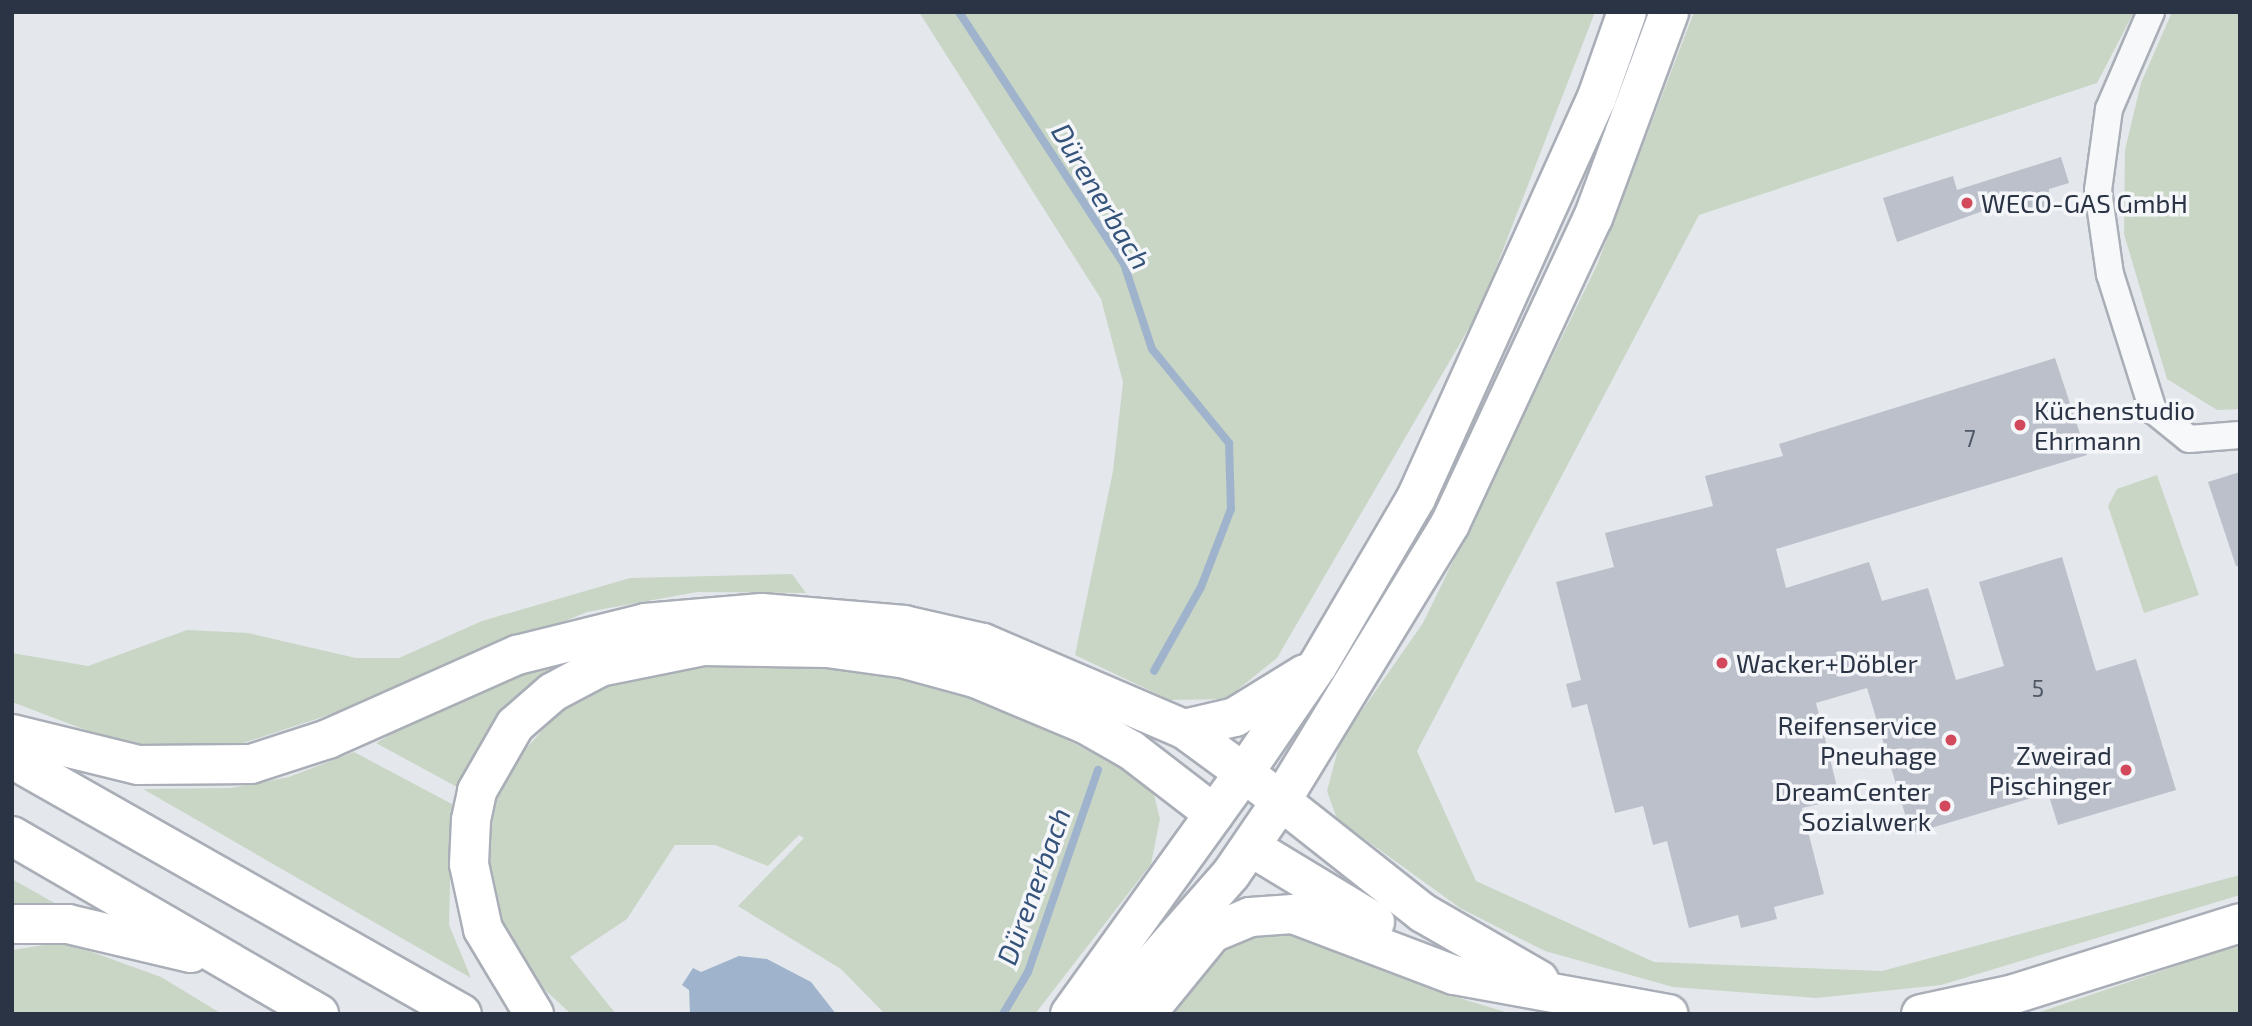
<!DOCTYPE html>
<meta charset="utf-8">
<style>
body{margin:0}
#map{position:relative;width:2252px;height:1026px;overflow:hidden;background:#e4e7ec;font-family:"Exo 2",sans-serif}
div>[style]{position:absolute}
.green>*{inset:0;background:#c9d6c5}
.water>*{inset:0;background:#9fb4cc}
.stream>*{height:8px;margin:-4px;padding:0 4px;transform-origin:4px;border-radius:4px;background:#9fb4cc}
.building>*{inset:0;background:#bbc0ca}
.roads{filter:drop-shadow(2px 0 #a9aeb7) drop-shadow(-2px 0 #a9aeb7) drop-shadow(0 2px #a9aeb7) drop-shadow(0 -2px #a9aeb7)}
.street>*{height:26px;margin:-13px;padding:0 13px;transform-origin:13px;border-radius:13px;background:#f7f8fa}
.secondary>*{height:38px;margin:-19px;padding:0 19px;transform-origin:19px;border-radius:19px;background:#fff}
.primary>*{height:38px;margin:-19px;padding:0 19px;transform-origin:19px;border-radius:19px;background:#fff}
.highway>*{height:38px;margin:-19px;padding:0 19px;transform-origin:19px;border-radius:19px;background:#fff}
.dots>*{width:19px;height:19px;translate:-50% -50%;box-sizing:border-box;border:4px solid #f4f6f9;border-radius:50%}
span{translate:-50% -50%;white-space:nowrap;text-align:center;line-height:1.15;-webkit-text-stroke:7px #f4f6f9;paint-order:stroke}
.number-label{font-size:23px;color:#4f5766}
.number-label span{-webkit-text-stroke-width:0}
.poi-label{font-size:26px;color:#2b3445}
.left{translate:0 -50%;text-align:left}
.right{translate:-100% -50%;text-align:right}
.water-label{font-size:28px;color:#34527a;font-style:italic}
.frame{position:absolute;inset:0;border:14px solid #2b3445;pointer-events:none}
</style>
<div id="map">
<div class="green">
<div style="clip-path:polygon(919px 12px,1595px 12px,1480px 309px,1277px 658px,1226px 699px,1170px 700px,1075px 655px,1113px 471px,1123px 382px,1101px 299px)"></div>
<div style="clip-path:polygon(1694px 12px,2134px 12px,2097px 83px,1699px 215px,1417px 751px,1476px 881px,1654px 962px,1882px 971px,2240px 875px,2240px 895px,1941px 985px,1816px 998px,1673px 987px,1545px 951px,1460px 908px,1337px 819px,1327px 791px,1340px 742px,1423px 623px,1597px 265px)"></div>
<div style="clip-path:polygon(2172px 12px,2240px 12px,2240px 409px,2217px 410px,2167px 379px,2124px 234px,2125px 150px,2141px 83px)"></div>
<div style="clip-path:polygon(2157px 475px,2199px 595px,2144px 613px,2108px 506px,2117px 489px)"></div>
<div style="clip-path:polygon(792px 574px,806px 593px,697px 592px,587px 612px,356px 706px,222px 750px,120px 743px,12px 702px,12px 653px,88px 666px,187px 630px,248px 633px,356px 658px,399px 658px,482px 621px,630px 578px)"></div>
<div style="clip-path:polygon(588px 648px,520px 700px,469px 762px,457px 787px,376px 743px,456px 697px)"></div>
<div style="clip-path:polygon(783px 659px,911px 676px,1011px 711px,1151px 783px,1160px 819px,1151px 864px,1035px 1014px,885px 1014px,841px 969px,738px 906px,804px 838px,799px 835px,768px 866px,715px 845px,675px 845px,627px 919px,570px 957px,616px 1014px,571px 1014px,517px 964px,492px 908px,486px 858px,496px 803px,515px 761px,557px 714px,624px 678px,700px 662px)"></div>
<div style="clip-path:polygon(354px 752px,452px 804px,449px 925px,471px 978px,143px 789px,231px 788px,289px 777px)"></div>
<div style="clip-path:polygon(12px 879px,65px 909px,12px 905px)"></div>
<div style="clip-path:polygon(1283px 927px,1320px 932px,1433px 990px,1512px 1014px,1166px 1014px,1232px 941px)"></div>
<div style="clip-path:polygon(64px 942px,161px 977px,222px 1014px,12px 1014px,12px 950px)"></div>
<div style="clip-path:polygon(2240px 942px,2240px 1014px,2034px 1014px,2167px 969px)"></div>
</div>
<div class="water">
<div style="clip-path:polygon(739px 956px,767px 959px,811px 982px,836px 1014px,690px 1014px,689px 990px,682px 985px,693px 968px,701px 972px)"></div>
</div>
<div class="stream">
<div style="left:959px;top:12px;width:301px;rotate:56.8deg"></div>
<div style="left:1124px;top:264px;width:89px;rotate:71.8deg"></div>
<div style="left:1152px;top:349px;width:122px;rotate:50.7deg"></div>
<div style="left:1229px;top:443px;width:66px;rotate:88.3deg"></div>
<div style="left:1231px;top:509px;width:84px;rotate:111deg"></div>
<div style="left:1201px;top:587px;width:96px;rotate:119.2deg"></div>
<div style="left:1003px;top:1014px;width:49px;rotate:-59.2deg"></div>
<div style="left:1028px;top:972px;width:214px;rotate:-70.9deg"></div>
</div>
<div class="building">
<div style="clip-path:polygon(2061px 157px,2069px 183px,2049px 189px,2048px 209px,1994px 207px,1897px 242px,1883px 198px,1953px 176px,1957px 190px)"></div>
<div style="clip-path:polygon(2055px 358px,2087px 455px,1776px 549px,1786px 588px,1869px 562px,1882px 601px,1928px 588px,1956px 680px,2004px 666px,1979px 582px,2062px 557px,2096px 671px,2136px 659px,2176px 790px,2058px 825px,2048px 793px,1911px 834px,1867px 688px,1816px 703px,1840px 799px,1802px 808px,1824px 894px,1774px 907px,1777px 919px,1741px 928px,1738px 915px,1689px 928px,1667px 841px,1653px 845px,1643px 806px,1615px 813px,1587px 704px,1572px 708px,1566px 684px,1581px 680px,1556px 582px,1614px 567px,1605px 533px,1713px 506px,1705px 476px,1783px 456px,1779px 444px)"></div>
<div style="clip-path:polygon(2240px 472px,2240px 566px,2236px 566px,2208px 482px)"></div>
</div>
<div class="roads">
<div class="street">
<div style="left:2151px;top:12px;width:106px;rotate:113.4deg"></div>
<div style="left:2109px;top:109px;width:82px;rotate:97.7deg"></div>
<div style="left:2098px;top:190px;width:85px;rotate:81.9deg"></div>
<div style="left:2110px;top:274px;width:143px;rotate:72.5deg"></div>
<div style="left:2153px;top:410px;width:46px;rotate:38.9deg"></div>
<div style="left:2189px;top:439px;width:51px;rotate:-4.5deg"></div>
</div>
<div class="secondary">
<div style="left:1281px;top:801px;width:181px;rotate:38.3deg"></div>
<div style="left:1423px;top:913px;width:134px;rotate:30deg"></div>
<div style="left:1251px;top:847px;width:145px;rotate:31.2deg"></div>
<div style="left:1146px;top:1014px;width:104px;rotate:-50.8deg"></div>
<div style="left:1212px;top:933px;width:41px;rotate:-22.8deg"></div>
<div style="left:1250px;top:917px;width:43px;rotate:-4deg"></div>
<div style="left:1293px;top:914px;width:172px;rotate:20.8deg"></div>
<div style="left:1454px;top:975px;width:218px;rotate:10.3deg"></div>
<div style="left:1921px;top:1014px;width:95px;rotate:-12.1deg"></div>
<div style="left:2014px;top:994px;width:237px;rotate:-17.4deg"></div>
</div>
<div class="primary">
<div style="left:1070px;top:1014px;width:297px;rotate:-54.2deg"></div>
<div style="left:1244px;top:773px;width:46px;rotate:37.1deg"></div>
<div style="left:1281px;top:801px;width:88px;rotate:124.4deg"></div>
<div style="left:1231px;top:874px;width:186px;rotate:131.3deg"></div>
</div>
<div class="highway">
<div style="left:1184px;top:729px;width:52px;rotate:-13.2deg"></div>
<div style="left:1235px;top:717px;width:82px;rotate:-31.6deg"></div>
<div style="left:12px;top:734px;width:130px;rotate:13.8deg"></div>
<div style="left:138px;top:765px;width:113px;rotate:-0.5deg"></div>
<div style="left:251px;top:764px;width:81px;rotate:-18deg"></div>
<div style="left:328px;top:739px;width:207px;rotate:-24deg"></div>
<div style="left:517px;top:655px;width:132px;rotate:-14deg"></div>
<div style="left:645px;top:623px;width:117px;rotate:-4.9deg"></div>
<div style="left:762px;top:613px;width:143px;rotate:4.8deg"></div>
<div style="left:904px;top:625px;width:81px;rotate:12.8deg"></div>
<div style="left:983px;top:643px;width:219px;rotate:23.2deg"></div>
<div style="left:1184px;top:729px;width:74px;rotate:36.3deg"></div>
<div style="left:1244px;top:773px;width:131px;rotate:-55.6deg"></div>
<div style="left:1318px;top:665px;width:194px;rotate:-59.6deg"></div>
<div style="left:1416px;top:498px;width:437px;rotate:-65.7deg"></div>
<div style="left:1596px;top:100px;width:93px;rotate:-70.6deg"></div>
<div style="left:12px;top:759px;width:517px;rotate:29.54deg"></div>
<div style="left:1281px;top:801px;width:324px;rotate:-58.6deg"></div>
<div style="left:1450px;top:524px;width:338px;rotate:-65deg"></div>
<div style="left:1593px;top:218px;width:220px;rotate:-69.7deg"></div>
<div style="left:12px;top:836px;width:355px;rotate:30.1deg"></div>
<div style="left:12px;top:924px;width:56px"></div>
<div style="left:68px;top:924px;width:126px;rotate:13.3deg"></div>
<div style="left:534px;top:1014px;width:99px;rotate:-121deg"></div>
<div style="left:483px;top:929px;width:66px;rotate:-102.2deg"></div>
<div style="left:469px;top:864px;width:44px;rotate:-87.4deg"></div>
<div style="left:471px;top:820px;width:30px;rotate:-78deg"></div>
<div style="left:477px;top:791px;width:76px;rotate:-60.1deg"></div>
<div style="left:515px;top:725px;width:50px;rotate:-41deg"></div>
<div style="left:553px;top:692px;width:53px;rotate:-28deg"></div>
<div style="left:600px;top:667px;width:105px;rotate:-11.5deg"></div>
<div style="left:703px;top:646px;width:124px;rotate:0.9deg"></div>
<div style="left:827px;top:648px;width:75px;rotate:7.7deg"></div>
<div style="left:901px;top:658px;width:77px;rotate:15.1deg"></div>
<div style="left:975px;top:678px;width:119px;rotate:22.7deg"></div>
<div style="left:1085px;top:724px;width:53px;rotate:29.5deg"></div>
<div style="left:1131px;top:750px;width:105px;rotate:37.6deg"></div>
</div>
</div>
<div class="dots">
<div style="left:1967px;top:203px;background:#d1495b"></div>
<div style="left:2020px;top:425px;background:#d1495b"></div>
<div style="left:1722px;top:663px;background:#d1495b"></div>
<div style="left:1951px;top:740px;background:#d1495b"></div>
<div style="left:2126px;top:770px;background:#d1495b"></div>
<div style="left:1945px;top:806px;background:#d1495b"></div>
</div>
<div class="number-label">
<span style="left:1970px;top:438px">7</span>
<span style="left:2038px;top:688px">5</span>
</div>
<div class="poi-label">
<span class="left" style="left:1981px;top:203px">WECO-GAS GmbH</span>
<span class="left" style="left:2034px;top:425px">Küchenstudio<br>Ehrmann</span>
<span class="left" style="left:1736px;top:663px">Wacker+Döbler</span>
<span class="right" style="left:1937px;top:740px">Reifenservice<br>Pneuhage</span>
<span class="right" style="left:2112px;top:770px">Zweirad<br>Pischinger</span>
<span class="right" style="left:1931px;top:806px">DreamCenter<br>Sozialwerk</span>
</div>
<div class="water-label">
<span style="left:1102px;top:196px;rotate:59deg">Dürenerbach</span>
<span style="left:1033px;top:886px;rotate:-70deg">Dürenerbach</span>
</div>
<div class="frame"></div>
</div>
